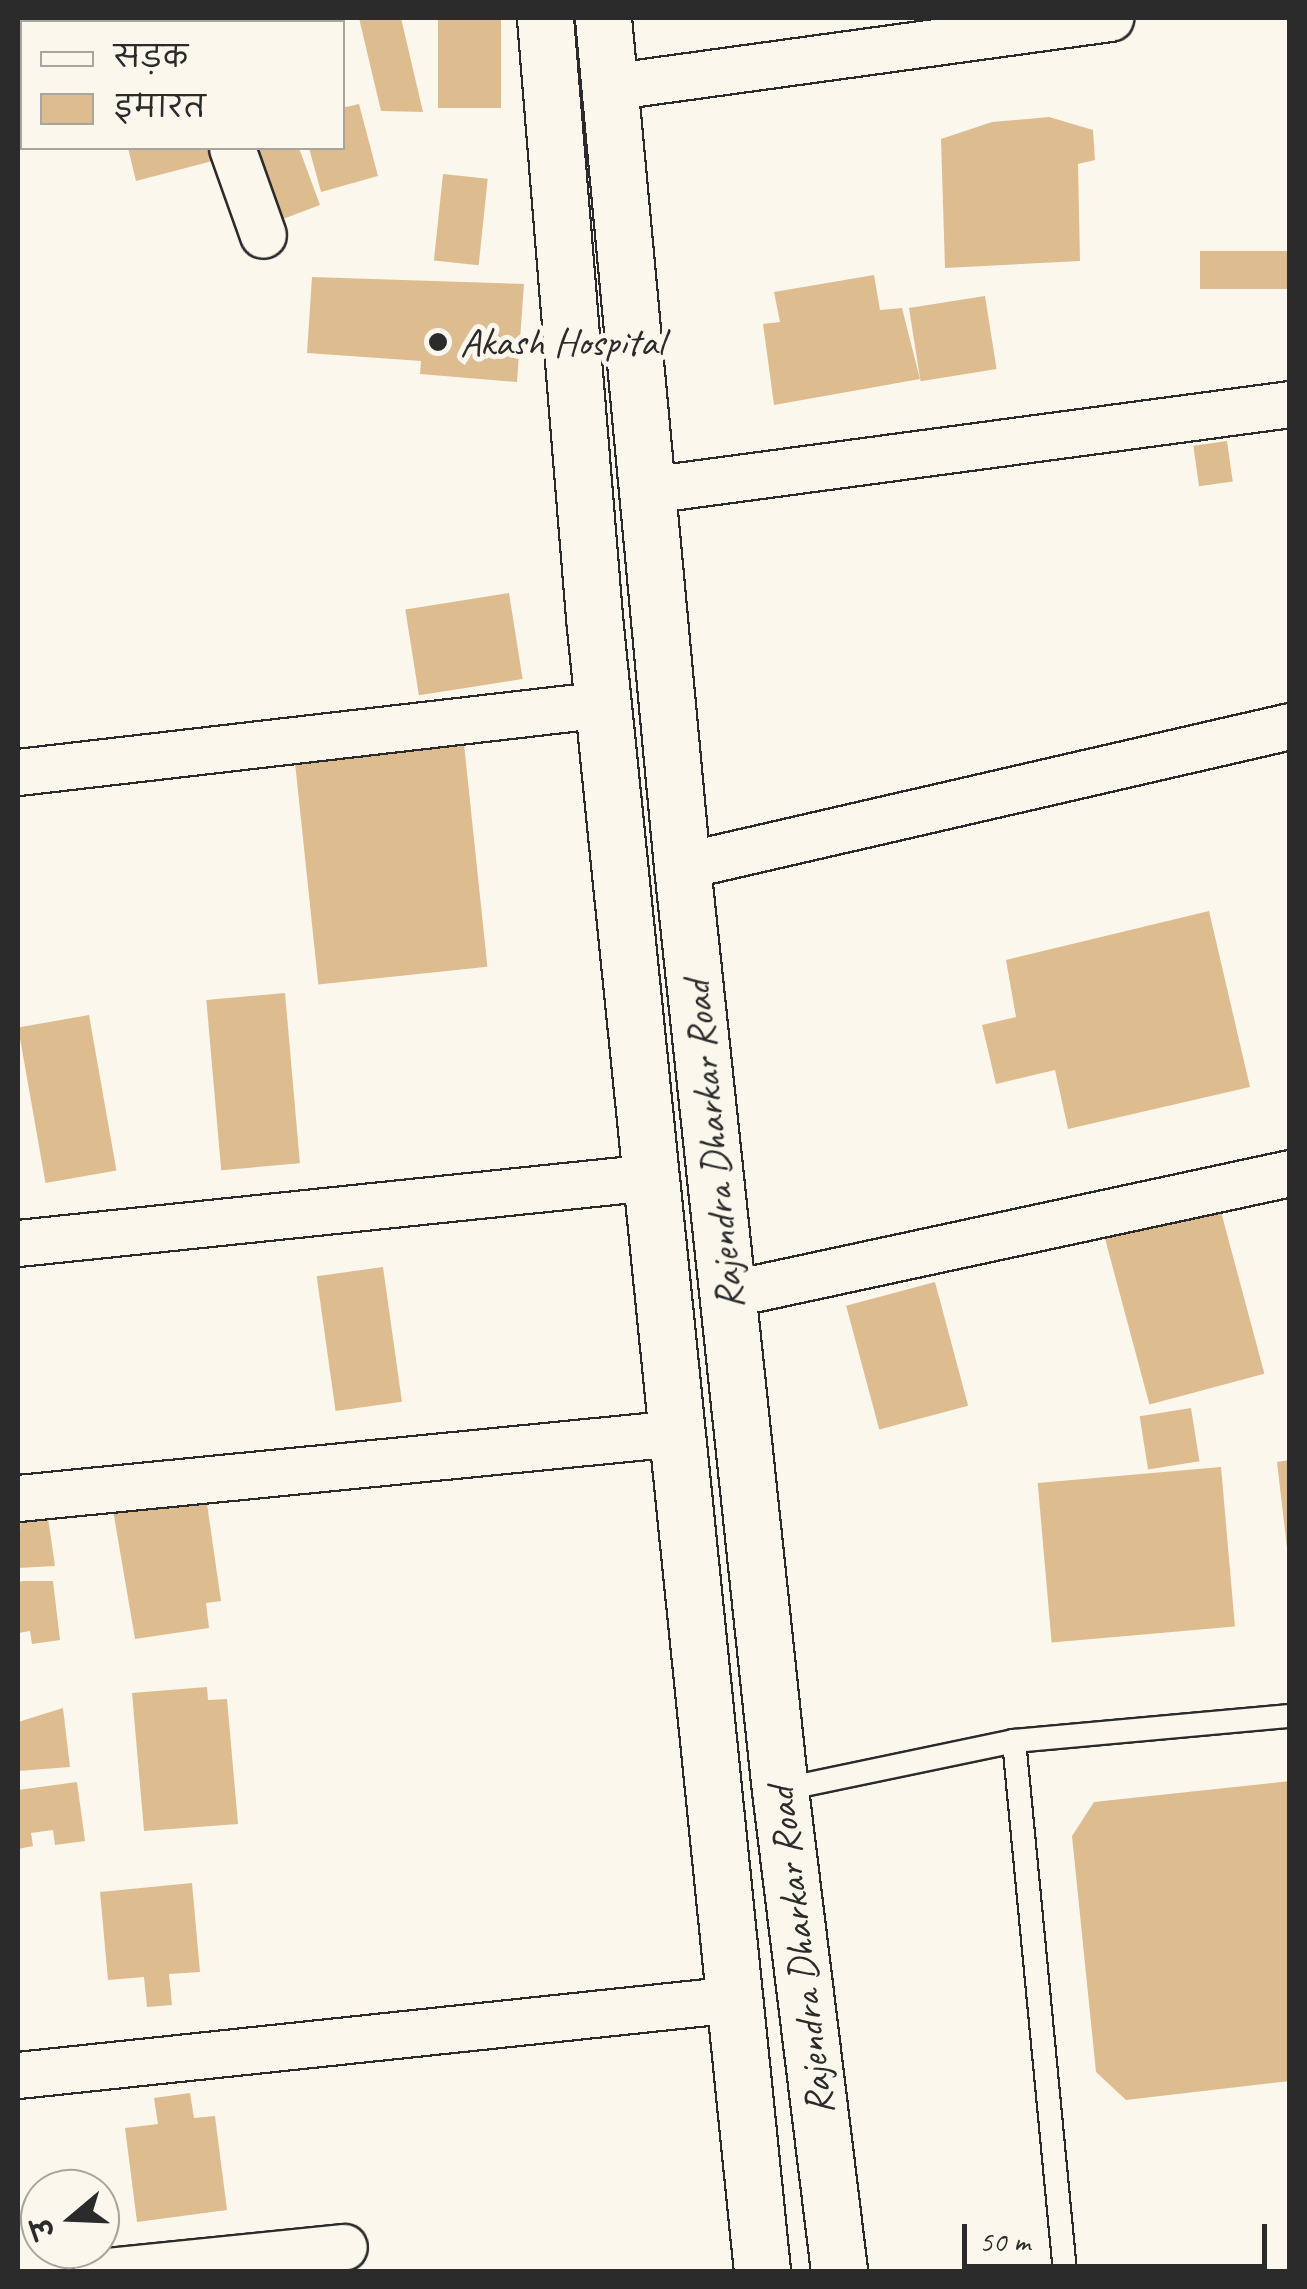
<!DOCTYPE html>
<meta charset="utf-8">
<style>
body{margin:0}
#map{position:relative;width:1307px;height:2289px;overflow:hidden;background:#fbf7ec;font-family:Caveat,"Playpen Sans Deva",sans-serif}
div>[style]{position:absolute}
.building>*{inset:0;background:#ddbd90;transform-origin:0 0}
.roads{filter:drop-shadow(2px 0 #2b2b2b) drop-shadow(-2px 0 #2b2b2b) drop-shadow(0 2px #2b2b2b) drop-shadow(0 -2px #2b2b2b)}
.service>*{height:22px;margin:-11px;padding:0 11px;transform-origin:11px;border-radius:11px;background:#fbf7ec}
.minor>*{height:45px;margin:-22.5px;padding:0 22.5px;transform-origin:22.5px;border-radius:22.5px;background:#fbf7ec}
.secondary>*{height:55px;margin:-27.5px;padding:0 27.5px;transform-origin:27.5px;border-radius:27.5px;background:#fbf7ec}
.dots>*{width:28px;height:28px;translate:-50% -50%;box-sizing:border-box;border:5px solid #fbf7ec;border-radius:50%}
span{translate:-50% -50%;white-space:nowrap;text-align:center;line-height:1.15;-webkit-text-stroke:10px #fbf7ec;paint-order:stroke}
.poi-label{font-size:40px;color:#2b2b2b}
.left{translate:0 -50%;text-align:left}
.street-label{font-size:40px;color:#2b2b2b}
.frame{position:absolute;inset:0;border:20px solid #2b2b2b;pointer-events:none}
.legend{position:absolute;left:20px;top:20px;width:325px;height:130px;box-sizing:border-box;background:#fbf7ec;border:2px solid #a8a59f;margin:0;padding:12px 18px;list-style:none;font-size:30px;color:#2b2b2b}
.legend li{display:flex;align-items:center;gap:20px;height:50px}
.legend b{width:50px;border:2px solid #a8a59f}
.north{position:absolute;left:20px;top:2169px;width:100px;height:100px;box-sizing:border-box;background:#fbf7ec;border:2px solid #a8a59f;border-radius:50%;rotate:251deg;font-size:28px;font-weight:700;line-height:40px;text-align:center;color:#2b2b2b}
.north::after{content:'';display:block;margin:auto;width:35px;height:45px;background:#2b2b2b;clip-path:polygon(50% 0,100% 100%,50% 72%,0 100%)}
.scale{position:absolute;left:962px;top:2224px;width:305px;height:45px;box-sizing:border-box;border:5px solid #2b2b2b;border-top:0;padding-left:12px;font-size:30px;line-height:35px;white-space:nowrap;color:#2b2b2b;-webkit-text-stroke:8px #fbf7ec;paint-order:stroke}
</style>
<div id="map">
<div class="building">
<div style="clip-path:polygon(359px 18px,401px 18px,423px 112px,381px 111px)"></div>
<div style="left:438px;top:18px;width:63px;height:90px"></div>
<div style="clip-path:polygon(359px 104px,378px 176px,321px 192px,309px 148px,342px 148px,342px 108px)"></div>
<div style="clip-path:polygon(1049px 117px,1093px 130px,1095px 160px,1078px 164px,1080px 261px,945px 268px,941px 139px,992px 122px)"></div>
<div style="clip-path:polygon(128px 148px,217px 148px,220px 159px,136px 181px)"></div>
<div style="clip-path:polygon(247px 148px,299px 148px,320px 205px,275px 222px)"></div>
<div style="left:443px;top:174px;width:45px;height:87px;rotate:6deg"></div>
<div style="left:1290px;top:251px;width:38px;height:90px;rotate:90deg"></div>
<div style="clip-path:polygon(874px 275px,880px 310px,902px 308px,920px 379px,774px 405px,763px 324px,780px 322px,774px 292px)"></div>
<div style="clip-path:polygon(312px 277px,524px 284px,517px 382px,420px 374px,421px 361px,307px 353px)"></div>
<div style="left:985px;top:296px;width:74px;height:77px;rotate:81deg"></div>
<div style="left:1227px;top:441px;width:41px;height:34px;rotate:82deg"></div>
<div style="left:509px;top:593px;width:87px;height:105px;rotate:81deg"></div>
<div style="left:464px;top:744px;width:224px;height:170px;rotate:84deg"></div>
<div style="clip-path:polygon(1209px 911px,1250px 1087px,1068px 1129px,1055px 1070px,996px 1084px,982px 1025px,1016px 1017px,1006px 960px)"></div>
<div style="left:285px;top:993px;width:171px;height:79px;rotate:85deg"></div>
<div style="left:89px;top:1015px;width:158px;height:72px;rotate:80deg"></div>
<div style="left:1216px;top:1193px;width:187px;height:119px;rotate:75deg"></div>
<div style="left:383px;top:1267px;width:136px;height:67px;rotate:82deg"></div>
<div style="left:935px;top:1282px;width:128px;height:92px;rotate:75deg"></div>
<div style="left:1191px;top:1408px;width:54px;height:52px;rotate:81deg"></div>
<div style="clip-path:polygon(1290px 1460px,1290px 1548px,1287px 1548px,1277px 1462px)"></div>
<div style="left:1221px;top:1467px;width:160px;height:184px;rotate:85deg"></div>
<div style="clip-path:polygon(205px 1490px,221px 1601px,206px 1603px,209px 1628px,135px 1639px,112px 1504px)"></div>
<div style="clip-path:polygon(47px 1511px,55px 1566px,18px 1568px,21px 1514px)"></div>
<div style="clip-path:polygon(23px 1581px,53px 1581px,60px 1640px,32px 1644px,30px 1631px,18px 1633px,18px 1582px)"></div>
<div style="clip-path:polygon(207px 1687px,208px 1700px,227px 1699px,238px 1824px,144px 1831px,132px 1693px)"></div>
<div style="clip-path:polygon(63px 1708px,70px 1767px,18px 1771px,18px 1722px)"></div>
<div style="clip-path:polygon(1290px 1781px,1290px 2081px,1126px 2100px,1096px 2072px,1072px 1836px,1094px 1802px)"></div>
<div style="clip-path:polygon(77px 1782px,85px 1841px,55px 1845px,53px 1830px,31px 1833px,33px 1846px,18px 1849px,18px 1790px)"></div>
<div style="clip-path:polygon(192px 1883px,200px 1972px,169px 1974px,172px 2005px,147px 2007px,144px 1977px,108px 1980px,100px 1892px)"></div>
<div style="clip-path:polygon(190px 2093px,194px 2118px,215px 2116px,227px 2210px,137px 2222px,125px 2128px,158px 2124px,154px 2098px)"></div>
</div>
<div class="roads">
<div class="service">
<div style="left:1014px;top:1741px;width:277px;rotate:-5.2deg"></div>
<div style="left:780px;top:1790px;width:239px;rotate:-11.8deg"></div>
<div style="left:1014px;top:1741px;width:533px;rotate:84.51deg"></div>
</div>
<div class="minor">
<div style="left:185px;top:18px;width:4px;rotate:63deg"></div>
<div style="left:608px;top:87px;width:507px;rotate:-7.83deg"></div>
<div style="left:232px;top:148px;width:92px;rotate:70.4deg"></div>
<div style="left:648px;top:490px;width:648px;rotate:-7.63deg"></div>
<div style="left:18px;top:772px;width:591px;rotate:-6.61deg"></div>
<div style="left:682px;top:866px;width:624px;rotate:-12.97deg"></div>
<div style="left:18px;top:1243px;width:636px;rotate:-5.95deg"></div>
<div style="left:729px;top:1294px;width:574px;rotate:-12.17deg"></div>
<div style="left:18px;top:1498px;width:662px;rotate:-5.63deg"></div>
<div style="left:18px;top:2075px;width:721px;rotate:-6.05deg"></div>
<div style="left:96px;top:2272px;width:249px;rotate:-5.8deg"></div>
</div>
<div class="secondary">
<div style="left:545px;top:18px;width:601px;rotate:85.32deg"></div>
<div style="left:594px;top:617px;width:1664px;rotate:84.2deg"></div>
<div style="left:603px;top:18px;width:852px;rotate:84.68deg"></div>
<div style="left:682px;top:866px;width:929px;rotate:83.95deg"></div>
<div style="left:780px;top:1790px;width:486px;rotate:83deg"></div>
</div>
</div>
<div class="dots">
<div style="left:438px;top:342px;background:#2b2b2b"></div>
</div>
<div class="poi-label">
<span class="left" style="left:460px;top:342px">Akash Hospital</span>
</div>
<div class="street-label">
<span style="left:713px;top:1145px;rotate:-96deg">Rajendra Dharkar Road</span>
<span style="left:800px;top:1951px;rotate:-97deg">Rajendra Dharkar Road</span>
</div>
<div class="frame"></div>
<ul class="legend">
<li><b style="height:12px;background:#fbf7ec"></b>सड़क</li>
<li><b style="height:28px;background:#ddbd90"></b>इमारत</li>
</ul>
<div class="north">उ</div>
<div class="scale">50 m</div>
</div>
